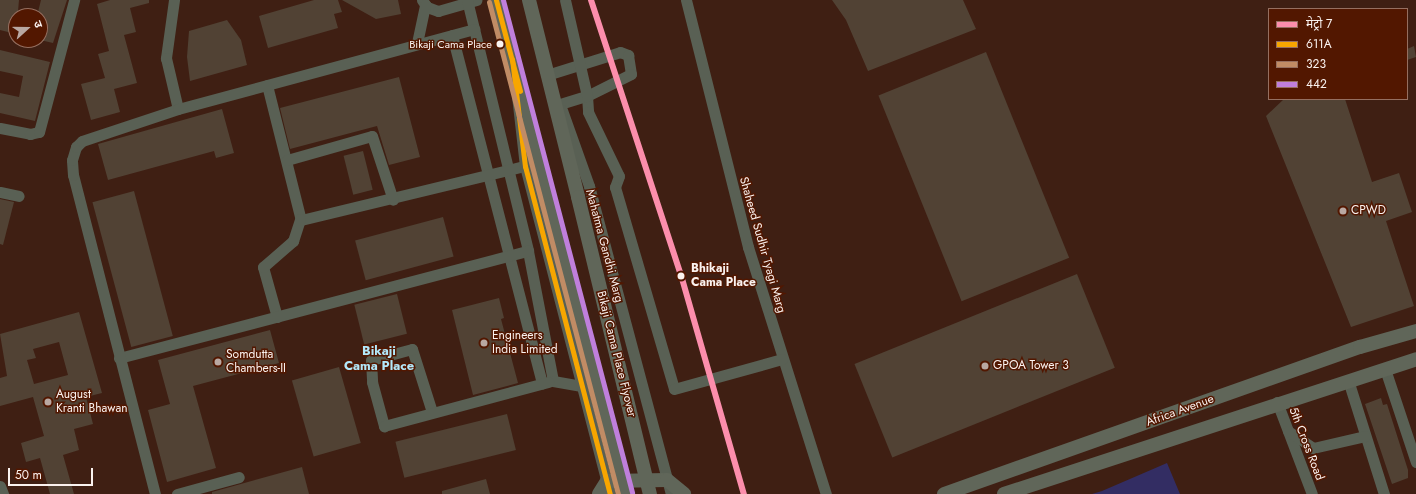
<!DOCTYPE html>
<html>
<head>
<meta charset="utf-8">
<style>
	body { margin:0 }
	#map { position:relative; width:1416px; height:494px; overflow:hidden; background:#3f1f13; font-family:Jost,"Noto Sans Devanagari",sans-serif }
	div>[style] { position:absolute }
	.green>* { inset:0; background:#332d63 }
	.building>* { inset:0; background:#514234; transform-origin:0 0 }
	.minor>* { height:11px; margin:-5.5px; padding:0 5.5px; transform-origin:5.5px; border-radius:5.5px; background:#596054 }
	.major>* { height:14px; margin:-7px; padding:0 7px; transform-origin:7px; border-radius:7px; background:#606659 }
	.major-bridge>* { height:14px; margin:-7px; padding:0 7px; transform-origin:7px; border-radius:7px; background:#606659 }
	.bus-1>* { height:5px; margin:-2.5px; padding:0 2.5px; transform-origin:2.5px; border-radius:2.5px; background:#f7a600 }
	.bus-2>* { height:5px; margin:-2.5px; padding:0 2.5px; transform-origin:2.5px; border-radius:2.5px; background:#c18c65 }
	.bus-3>* { height:5px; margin:-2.5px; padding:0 2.5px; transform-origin:2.5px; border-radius:2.5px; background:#c07fdc }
	.metro-1>* { height:6px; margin:-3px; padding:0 3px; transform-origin:3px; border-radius:3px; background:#fc8eac }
	.dots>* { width:11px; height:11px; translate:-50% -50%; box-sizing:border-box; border:2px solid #521700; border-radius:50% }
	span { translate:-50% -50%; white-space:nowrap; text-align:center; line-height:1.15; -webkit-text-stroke:3px #521700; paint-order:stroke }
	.bus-label { font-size:11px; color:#faf2ef }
	.right { translate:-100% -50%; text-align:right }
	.poi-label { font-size:12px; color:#faf2ef }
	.left { translate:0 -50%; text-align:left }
	.street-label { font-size:12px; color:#faf2ef }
	.stop-label { font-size:12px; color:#faf2ef; font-weight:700 }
	.neighbourhood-label { font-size:13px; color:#b2e8fa; font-weight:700 }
	.legend { position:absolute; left:1268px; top:8px; width:140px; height:92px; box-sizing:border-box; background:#521700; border:1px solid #956f60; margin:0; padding:5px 7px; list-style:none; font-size:12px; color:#faf2ef }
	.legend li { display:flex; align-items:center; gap:8px; height:20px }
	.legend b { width:20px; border:1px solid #956f60 }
	.north { position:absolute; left:8px; top:8px; width:40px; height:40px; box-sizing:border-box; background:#521700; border:1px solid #956f60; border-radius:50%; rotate:69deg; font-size:11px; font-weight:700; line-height:16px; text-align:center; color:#faf2ef }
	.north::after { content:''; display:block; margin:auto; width:14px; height:18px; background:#b9a8a2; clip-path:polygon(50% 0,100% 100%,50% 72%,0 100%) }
	.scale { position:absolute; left:8px; top:468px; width:85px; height:18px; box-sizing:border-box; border:2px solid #faf2ef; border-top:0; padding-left:5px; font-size:12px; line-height:14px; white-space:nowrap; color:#faf2ef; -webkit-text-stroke:3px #521700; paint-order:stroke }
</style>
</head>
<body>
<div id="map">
	<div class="green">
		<i style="clip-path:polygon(1167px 463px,1180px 494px,1092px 494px,1102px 491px)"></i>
	</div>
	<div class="building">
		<i style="clip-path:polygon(0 0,19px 0,16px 34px,0 30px)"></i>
		<i style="clip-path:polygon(41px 0,67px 0,53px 43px,40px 40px,37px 16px)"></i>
		<i style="clip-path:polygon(110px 0,149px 0,149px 3px,130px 8px,136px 32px,124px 35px,137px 83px,114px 89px,120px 112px,91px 120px,81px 84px,105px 78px,98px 54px,109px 51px,97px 4px)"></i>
		<i style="clip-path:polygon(314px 0,338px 0,342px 12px,334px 14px,338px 28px,268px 48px,259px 16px)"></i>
		<i style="clip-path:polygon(342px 0,398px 0,401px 14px,376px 19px)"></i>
		<i style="clip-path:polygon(832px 0,963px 0,976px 29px,868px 71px,846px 20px)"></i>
		<i style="clip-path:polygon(227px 20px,241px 40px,247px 65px,190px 81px,187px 57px,189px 31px)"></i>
		<i style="clip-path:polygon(1414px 46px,1416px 57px,1407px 60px,1407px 49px)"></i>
		<i style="clip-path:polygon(0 50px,50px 62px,35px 121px,0 113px,0 93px,19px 97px,23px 76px,0 71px)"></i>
		<i style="left:986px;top:52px;width:222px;height:116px;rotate:68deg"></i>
		<i style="clip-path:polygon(399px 77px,420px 157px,389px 165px,377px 126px,290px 149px,280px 108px)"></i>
		<i style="clip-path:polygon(1284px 99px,1345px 99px,1372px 182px,1399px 173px,1412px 212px,1386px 221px,1414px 306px,1351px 327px,1266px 116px)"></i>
		<i style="clip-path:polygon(222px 109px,234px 153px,216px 158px,214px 151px,108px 180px,98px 144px)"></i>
		<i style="left:363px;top:151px;width:40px;height:20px;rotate:76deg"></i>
		<i style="left:134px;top:191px;width:150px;height:43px;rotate:75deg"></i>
		<i style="clip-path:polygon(0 199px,14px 202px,3px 245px,0 244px)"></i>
		<i style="left:443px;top:217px;width:41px;height:91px;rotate:75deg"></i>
		<i style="left:1077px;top:274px;width:101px;height:240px;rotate:68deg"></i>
		<i style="left:397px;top:294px;width:41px;height:44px;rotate:76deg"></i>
		<i style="clip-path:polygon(499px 298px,504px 318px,501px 319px,518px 383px,473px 395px,452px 310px)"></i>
		<i style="clip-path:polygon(evenodd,79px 312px,102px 393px,86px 397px,93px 424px,74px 429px,79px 450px,63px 455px,74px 494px,50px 494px,40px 458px,26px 462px,21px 443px,44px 436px,33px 397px,0 406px,0 378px,7px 376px,0 334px,79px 312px,59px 342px,68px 375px,34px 384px,27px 360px,36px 358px,33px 349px,59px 342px)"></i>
		<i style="clip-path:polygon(270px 330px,279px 363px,193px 386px,216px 468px,167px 482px,148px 410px,170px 404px,158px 360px)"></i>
		<i style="left:339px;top:367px;width:79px;height:49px;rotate:74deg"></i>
		<i style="clip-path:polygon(1381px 398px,1383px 405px,1387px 404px,1408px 470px,1408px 478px,1392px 484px,1365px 404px)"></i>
		<i style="left:507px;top:414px;width:37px;height:115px;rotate:76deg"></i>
		<i style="clip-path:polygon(302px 467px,309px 494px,212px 494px,212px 492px)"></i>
		<i style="clip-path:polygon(486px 479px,490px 494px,442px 494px,442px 491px)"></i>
	</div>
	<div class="minor">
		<i style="left:174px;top:0;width:59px;rotate:97.9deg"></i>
		<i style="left:166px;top:58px;width:52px;rotate:76.8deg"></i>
		<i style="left:422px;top:0;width:9px;rotate:54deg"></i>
		<i style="left:427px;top:7px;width:12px;rotate:20deg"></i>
		<i style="left:438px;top:11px;width:40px;rotate:-16deg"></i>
		<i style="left:467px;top:0;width:258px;rotate:76.3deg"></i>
		<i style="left:528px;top:251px;width:132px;rotate:79.1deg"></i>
		<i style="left:553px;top:381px;width:29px;rotate:10deg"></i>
		<i style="left:686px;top:0;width:255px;rotate:75.9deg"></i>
		<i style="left:748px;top:247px;width:259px;rotate:72.5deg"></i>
		<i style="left:452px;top:35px;width:360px;rotate:75.5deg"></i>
		<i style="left:417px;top:43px;width:39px;rotate:-78deg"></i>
		<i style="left:550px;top:74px;width:73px;rotate:-17.4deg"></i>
		<i style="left:620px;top:52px;width:9px;rotate:21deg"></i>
		<i style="left:628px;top:55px;width:19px;rotate:81deg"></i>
		<i style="left:631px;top:74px;width:49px;rotate:153.4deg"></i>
		<i style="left:587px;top:96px;width:16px;rotate:86deg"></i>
		<i style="left:588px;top:112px;width:71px;rotate:64.2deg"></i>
		<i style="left:619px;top:176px;width:12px;rotate:110deg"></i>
		<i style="left:615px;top:187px;width:210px;rotate:73.7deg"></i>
		<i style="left:674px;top:389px;width:112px;rotate:-15.5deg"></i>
		<i style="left:267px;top:85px;width:139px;rotate:75.9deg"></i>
		<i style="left:301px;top:220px;width:230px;rotate:-13.6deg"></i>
		<i style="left:517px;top:96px;width:70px;rotate:83.5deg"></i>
		<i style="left:525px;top:166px;width:339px;rotate:75.5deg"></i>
		<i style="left:560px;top:104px;width:28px;rotate:-17deg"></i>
		<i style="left:587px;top:96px;width:98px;rotate:-102.9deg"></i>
		<i style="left:562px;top:110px;width:81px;rotate:70.4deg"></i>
		<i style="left:589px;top:186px;width:319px;rotate:75.1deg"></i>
		<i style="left:0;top:128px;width:31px;rotate:11deg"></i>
		<i style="left:30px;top:134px;width:9px;rotate:-13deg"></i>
		<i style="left:39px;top:132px;width:137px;rotate:-75.1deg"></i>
		<i style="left:287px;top:160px;width:88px;rotate:-15.8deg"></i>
		<i style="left:372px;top:136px;width:67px;rotate:71.8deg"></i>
		<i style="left:0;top:192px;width:19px;rotate:12deg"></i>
		<i style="left:277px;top:317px;width:52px;rotate:-105.6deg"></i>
		<i style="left:263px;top:267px;width:40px;rotate:-41deg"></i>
		<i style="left:293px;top:241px;width:23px;rotate:-72deg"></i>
		<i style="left:119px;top:358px;width:423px;rotate:-14.7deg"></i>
		<i style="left:1385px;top:369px;width:98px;rotate:71.6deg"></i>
		<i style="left:1348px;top:380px;width:120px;rotate:72.5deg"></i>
		<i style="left:1277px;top:402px;width:98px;rotate:69.2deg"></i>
		<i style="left:432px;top:412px;width:66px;rotate:-107.6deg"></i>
		<i style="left:412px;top:349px;width:42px;rotate:165deg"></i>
		<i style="left:371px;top:360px;width:22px;rotate:87deg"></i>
		<i style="left:372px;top:382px;width:46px;rotate:74.7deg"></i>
		<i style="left:384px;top:426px;width:170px;rotate:-15deg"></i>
		<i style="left:1288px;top:431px;width:30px;rotate:34deg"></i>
		<i style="left:1313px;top:448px;width:53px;rotate:-13deg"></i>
		<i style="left:0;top:486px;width:9px;rotate:69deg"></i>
		<i style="left:155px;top:494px;width:329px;rotate:-104.4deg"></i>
		<i style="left:73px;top:175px;width:15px;rotate:-94deg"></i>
		<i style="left:72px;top:160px;width:14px;rotate:-73deg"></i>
		<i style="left:76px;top:147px;width:8px;rotate:-45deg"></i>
		<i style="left:82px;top:141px;width:101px;rotate:-18.4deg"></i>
		<i style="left:178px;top:109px;width:307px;rotate:-15.1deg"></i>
		<i style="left:177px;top:494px;width:64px;rotate:-15.3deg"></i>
	</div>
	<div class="major">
		<i style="left:496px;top:0;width:212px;rotate:75deg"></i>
		<i style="left:529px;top:0;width:203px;rotate:76deg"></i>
		<i style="left:599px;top:494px;width:15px;rotate:-58deg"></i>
		<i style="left:607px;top:481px;width:60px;rotate:-1deg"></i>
		<i style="left:667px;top:480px;width:22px;rotate:39deg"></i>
		<i style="left:944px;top:494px;width:441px;rotate:-19.5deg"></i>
		<i style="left:1360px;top:347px;width:58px;rotate:-15.9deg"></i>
		<i style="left:1004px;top:494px;width:434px;rotate:-18.1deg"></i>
	</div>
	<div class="major-bridge">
		<i style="left:578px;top:197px;width:306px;rotate:76.4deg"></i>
		<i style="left:551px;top:205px;width:298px;rotate:75.6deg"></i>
	</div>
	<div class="bus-1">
		<i style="left:496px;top:0;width:94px;rotate:75.2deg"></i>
		<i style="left:512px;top:59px;width:108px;rotate:83.1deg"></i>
		<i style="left:525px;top:166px;width:339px;rotate:75.5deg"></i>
	</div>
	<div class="bus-2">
		<i style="left:489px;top:2px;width:509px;rotate:75.31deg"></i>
	</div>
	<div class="bus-3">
		<i style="left:503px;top:0;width:509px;rotate:75.31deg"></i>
	</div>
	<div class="metro-1">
		<i style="left:591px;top:0;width:289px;rotate:71.9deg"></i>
		<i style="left:681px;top:275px;width:228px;rotate:74deg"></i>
	</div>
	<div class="dots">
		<i style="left:500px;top:44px;background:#faf2ef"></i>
		<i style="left:1343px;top:211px;background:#b9a8a2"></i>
		<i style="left:681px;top:276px;background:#faf2ef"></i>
		<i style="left:484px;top:343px;background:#b9a8a2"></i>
		<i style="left:218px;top:362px;background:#b9a8a2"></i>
		<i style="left:985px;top:366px;background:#b9a8a2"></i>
		<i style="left:48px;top:402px;background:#b9a8a2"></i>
	</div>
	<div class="bus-label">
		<span class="right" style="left:492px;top:44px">Bikaji Cama Place</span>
	</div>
	<div class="poi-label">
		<span class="left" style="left:1351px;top:211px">CPWD</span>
		<span class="left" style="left:492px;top:343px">Engineers<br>India Limited</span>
		<span class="left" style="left:226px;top:362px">Somdutta<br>Chambers-II</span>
		<span class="left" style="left:993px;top:366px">GPOA Tower 3</span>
		<span class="left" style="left:56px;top:402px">August<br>Kranti Bhawan</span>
	</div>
	<div class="street-label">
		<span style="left:762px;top:245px;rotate:74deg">Shaheed Sudhir Tyagi Marg</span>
		<span style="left:604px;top:246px;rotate:75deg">Mahatma Gandhi Marg</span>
		<span style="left:616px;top:354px;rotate:76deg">Bikaji Cama Place Flyover</span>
		<span style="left:1180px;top:411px;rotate:-20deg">Africa Avenue</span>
		<span style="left:1306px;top:444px;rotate:69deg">5th Cross Road</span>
	</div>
	<div class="stop-label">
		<span class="left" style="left:691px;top:276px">Bhikaji<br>Cama Place</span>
	</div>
	<div class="neighbourhood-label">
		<span style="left:379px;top:359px">Bikaji<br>Cama Place</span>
	</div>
	<ul class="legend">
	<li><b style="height:5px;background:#fc8eac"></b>मेट्रो 7</li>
	<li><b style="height:5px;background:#f7a600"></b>611A</li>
	<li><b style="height:5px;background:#c18c65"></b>323</li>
	<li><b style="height:5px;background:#c07fdc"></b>442</li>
	</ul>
	<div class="north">उ</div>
	<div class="scale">50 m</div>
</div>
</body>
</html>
